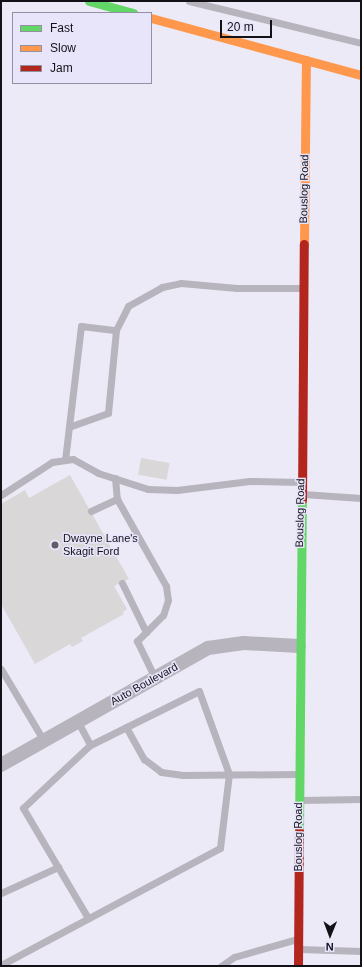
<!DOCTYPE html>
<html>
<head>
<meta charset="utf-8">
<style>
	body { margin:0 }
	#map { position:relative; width:362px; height:967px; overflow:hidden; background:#eceaf6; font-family:Helvetica,sans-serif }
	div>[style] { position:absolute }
	.building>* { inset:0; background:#dad7d9; transform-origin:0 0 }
	.lane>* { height:7px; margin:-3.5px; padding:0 3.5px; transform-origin:3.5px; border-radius:3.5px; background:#b8b4be }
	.street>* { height:14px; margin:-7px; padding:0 7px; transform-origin:7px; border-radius:7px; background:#b8b4be }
	.fast>* { height:9px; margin:-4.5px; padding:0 4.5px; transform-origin:4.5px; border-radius:4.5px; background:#63d668 }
	.slow>* { height:9px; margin:-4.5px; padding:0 4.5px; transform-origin:4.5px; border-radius:4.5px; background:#ff974d }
	.jam>* { height:9px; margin:-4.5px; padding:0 4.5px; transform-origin:4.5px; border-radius:4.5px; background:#b3261e }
	.dots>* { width:11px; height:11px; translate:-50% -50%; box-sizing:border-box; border:2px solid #e8e5fb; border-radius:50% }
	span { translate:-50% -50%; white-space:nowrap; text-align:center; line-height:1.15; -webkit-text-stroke:3px #e8e5fb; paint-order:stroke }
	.street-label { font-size:11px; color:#131219 }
	.poi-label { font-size:11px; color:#131219 }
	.left { translate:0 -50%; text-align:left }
	.frame { position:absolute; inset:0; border:2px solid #131219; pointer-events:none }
	.legend { position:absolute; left:12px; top:12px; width:140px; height:72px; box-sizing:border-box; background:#e8e5fb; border:1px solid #9391a1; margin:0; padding:5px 7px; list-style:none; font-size:12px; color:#131219 }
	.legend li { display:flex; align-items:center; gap:8px; height:20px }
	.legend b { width:20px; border:1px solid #9391a1 }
	.north { position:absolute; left:310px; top:915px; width:40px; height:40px; -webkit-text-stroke:3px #e8e5fb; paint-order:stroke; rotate:181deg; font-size:11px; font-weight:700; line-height:16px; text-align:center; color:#131219 }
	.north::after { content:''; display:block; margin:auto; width:14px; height:18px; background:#131219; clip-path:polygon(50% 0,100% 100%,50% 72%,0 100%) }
	.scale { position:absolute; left:220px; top:20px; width:52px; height:18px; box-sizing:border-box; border:2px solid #131219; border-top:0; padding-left:5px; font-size:12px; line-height:14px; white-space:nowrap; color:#131219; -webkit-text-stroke:3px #e8e5fb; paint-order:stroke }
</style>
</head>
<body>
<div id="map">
	<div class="building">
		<i style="left:141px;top:458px;width:29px;height:17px;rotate:10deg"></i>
		<i style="clip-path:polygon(70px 475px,129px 579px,114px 586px,127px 609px,123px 612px,124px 614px,81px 638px,83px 641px,72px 647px,70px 644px,35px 664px,1px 604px,1px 504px,25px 490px,29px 498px)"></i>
	</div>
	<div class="lane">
		<i style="left:189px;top:1px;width:177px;rotate:13.7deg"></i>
		<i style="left:116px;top:330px;width:27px;rotate:-63deg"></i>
		<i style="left:128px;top:306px;width:39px;rotate:-29deg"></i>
		<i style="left:162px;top:287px;width:19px;rotate:-12deg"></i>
		<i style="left:181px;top:283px;width:56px;rotate:5.1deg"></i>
		<i style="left:237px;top:288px;width:66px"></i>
		<i style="left:65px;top:460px;width:135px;rotate:-83.2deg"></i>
		<i style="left:81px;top:326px;width:35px;rotate:7deg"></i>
		<i style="left:116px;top:330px;width:83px;rotate:95.5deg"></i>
		<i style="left:108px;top:413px;width:41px;rotate:160.3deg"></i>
		<i style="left:115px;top:478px;width:21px;rotate:85deg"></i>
		<i style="left:117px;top:499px;width:100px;rotate:60.6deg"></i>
		<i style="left:166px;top:586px;width:14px;rotate:82deg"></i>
		<i style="left:168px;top:600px;width:16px;rotate:108deg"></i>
		<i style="left:163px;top:615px;width:37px;rotate:135deg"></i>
		<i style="left:137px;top:641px;width:41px;rotate:64.1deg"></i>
		<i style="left:303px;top:494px;width:58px;rotate:3.9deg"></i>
		<i style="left:1px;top:495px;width:61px;rotate:-32.9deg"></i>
		<i style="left:52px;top:462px;width:21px;rotate:-8deg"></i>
		<i style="left:73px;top:459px;width:29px;rotate:29deg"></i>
		<i style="left:98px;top:473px;width:52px;rotate:17.7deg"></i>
		<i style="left:148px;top:489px;width:29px;rotate:2deg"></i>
		<i style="left:177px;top:490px;width:73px;rotate:-7.1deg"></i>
		<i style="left:249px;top:481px;width:52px;rotate:1.1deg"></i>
		<i style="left:91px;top:511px;width:29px;rotate:-25deg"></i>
		<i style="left:122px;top:583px;width:55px;rotate:63.9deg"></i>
		<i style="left:1px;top:669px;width:84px;rotate:59.2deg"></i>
		<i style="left:78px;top:722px;width:26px;rotate:62deg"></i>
		<i style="left:126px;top:727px;width:37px;rotate:61deg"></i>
		<i style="left:144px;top:759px;width:21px;rotate:37deg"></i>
		<i style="left:161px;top:772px;width:22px;rotate:8deg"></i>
		<i style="left:183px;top:775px;width:115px;rotate:-0.5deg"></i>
		<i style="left:301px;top:800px;width:60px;rotate:-1deg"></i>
		<i style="left:1px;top:893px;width:63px;rotate:-24.5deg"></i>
		<i style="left:299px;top:949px;width:62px;rotate:1.8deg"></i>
		<i style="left:1px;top:965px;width:248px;rotate:-28.1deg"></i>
		<i style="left:220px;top:848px;width:75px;rotate:-83.1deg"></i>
		<i style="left:229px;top:774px;width:88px;rotate:-109.9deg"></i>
		<i style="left:199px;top:691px;width:122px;rotate:153.6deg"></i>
		<i style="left:90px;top:745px;width:92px;rotate:136.8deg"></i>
		<i style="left:23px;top:808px;width:128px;rotate:59.4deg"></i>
		<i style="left:221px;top:966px;width:16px;rotate:-35deg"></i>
		<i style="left:234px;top:957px;width:66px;rotate:-15.9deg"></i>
	</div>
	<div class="street">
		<i style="left:1px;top:765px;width:238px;rotate:-29.5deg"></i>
		<i style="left:208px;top:648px;width:36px;rotate:-8deg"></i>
		<i style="left:244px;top:643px;width:55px;rotate:3.1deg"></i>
	</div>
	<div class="fast">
		<i style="left:89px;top:1px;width:46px;rotate:15.3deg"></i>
		<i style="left:299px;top:831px;width:331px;rotate:-89.5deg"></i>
	</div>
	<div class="slow">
		<i style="left:151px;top:18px;width:218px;rotate:15.2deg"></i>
		<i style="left:304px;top:244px;width:184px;rotate:-89.4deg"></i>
	</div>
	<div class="jam">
		<i style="left:302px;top:500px;width:256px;rotate:-89.6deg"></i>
		<i style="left:298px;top:966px;width:135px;rotate:-89.6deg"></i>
	</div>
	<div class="dots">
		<i style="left:55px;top:545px;background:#5f5e66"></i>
	</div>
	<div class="street-label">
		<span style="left:304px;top:189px;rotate:-89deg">Bouslog Road</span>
		<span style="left:300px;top:513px;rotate:-89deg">Bouslog Road</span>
		<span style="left:144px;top:684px;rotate:-29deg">Auto Boulevard</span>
		<span style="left:298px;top:837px;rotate:-90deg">Bouslog Road</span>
	</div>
	<div class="poi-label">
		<span class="left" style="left:63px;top:545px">Dwayne Lane's<br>Skagit Ford</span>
	</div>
	<div class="frame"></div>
	<ul class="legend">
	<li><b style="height:5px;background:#63d668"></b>Fast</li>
	<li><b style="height:5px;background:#ff974d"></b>Slow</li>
	<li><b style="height:5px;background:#b3261e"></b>Jam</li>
	</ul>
	<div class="north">N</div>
	<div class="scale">20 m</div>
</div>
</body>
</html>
